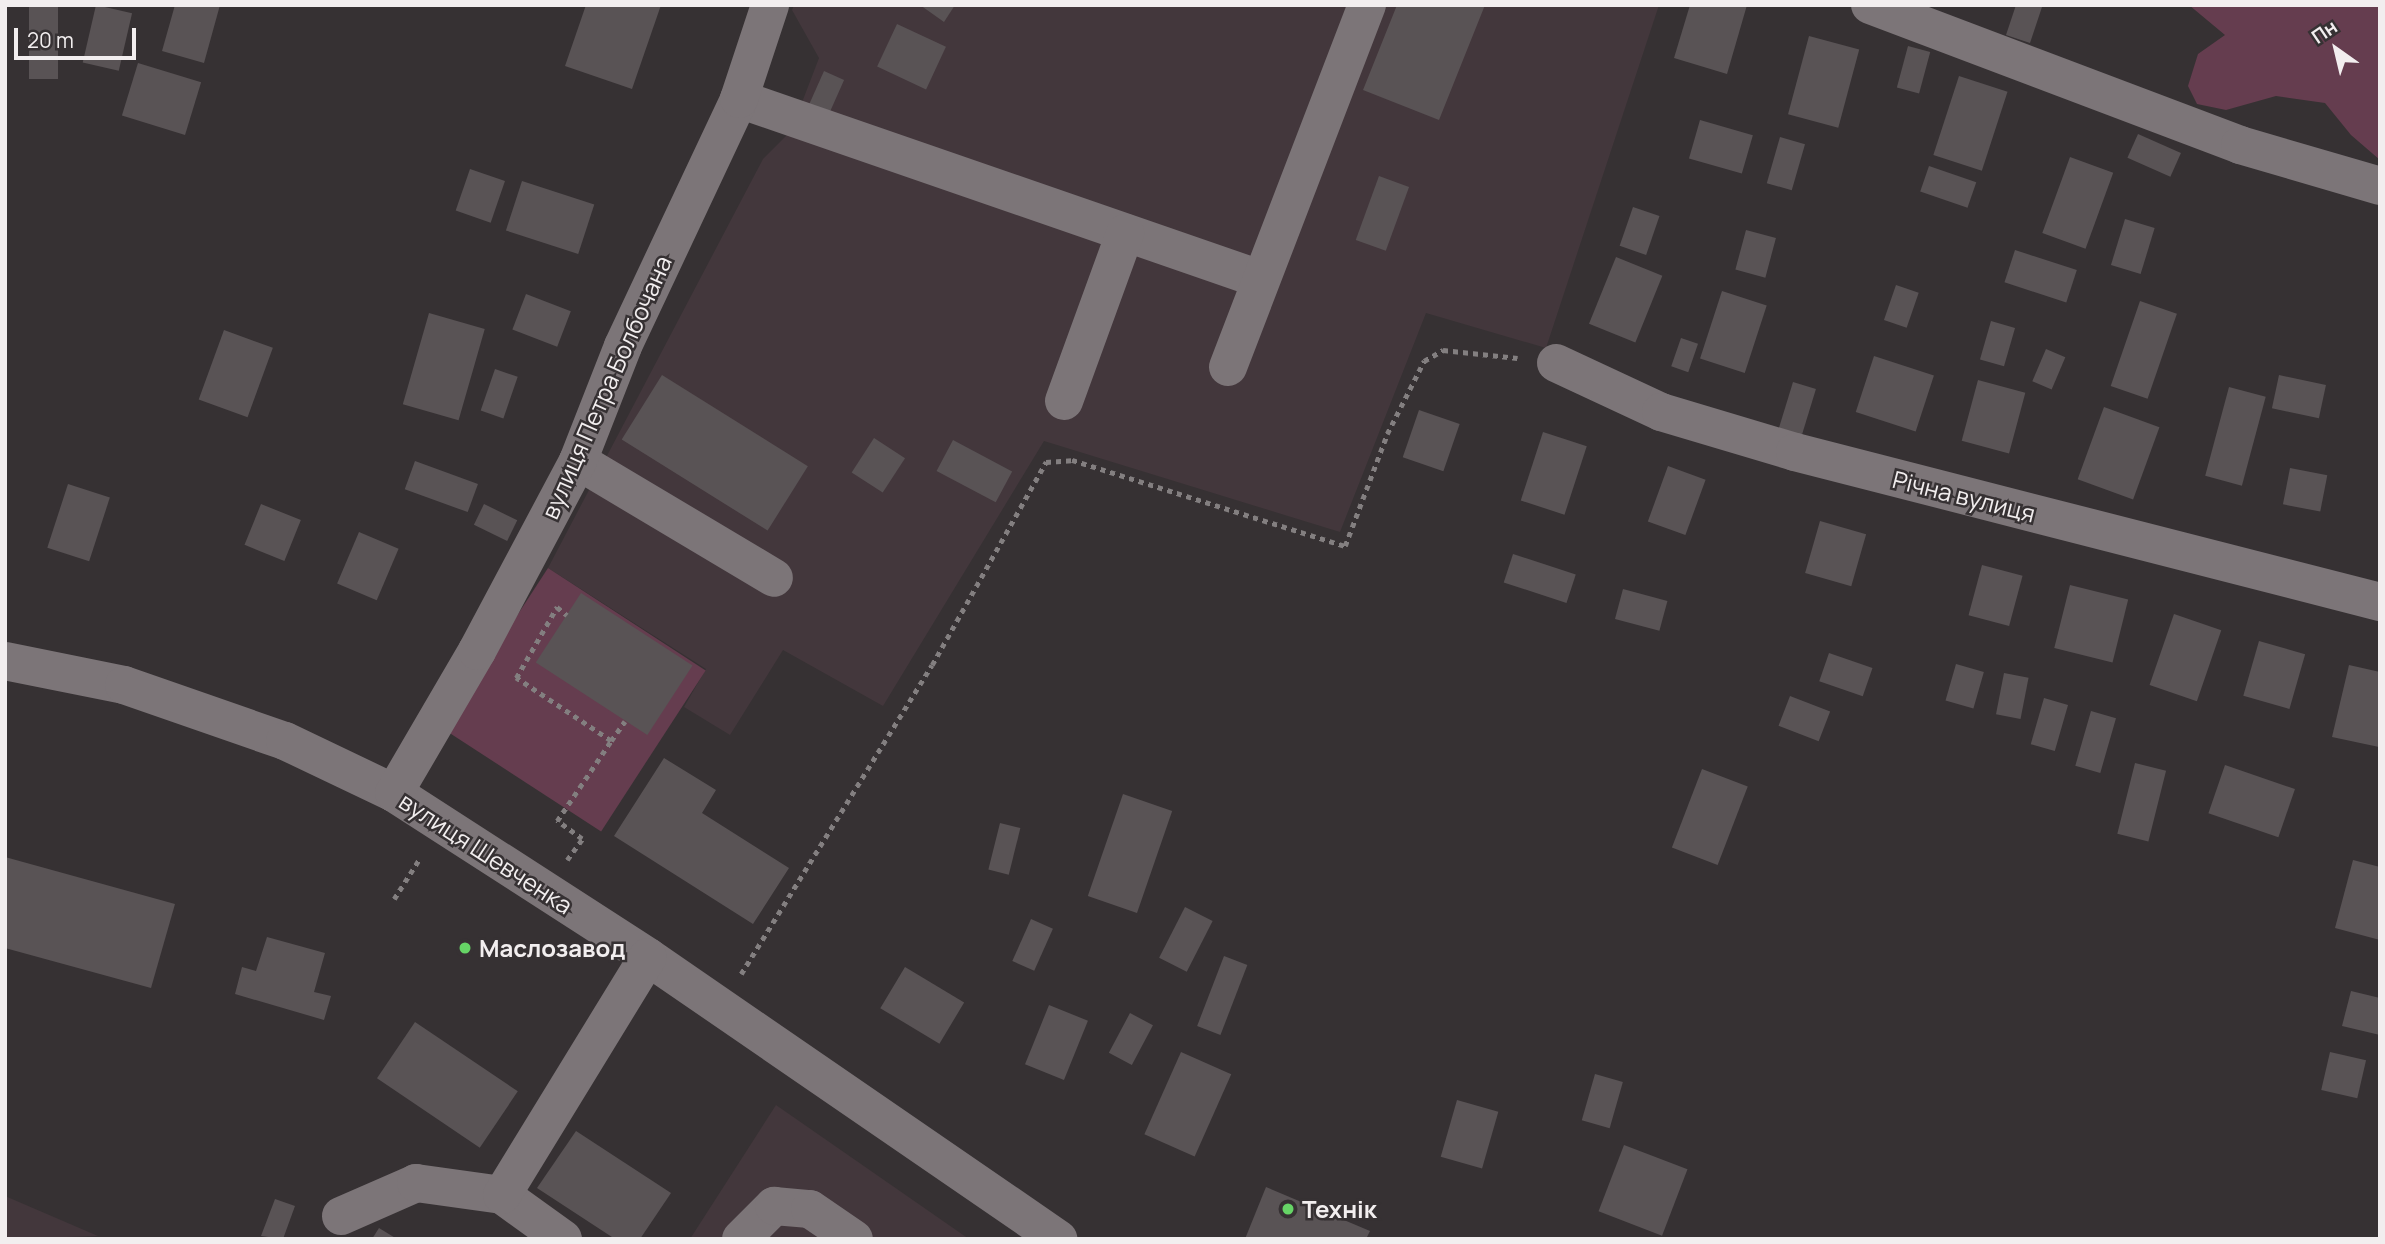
<!DOCTYPE html>
<html>
<head>
<meta charset="utf-8">
<style>
	body { margin:0 }
	#map { position:relative; width:2385px; height:1244px; overflow:hidden; background:#363133; font-family:Manrope,sans-serif }
	div>[style] { position:absolute }
	.built>* { inset:0; background:#43373c }
	.green>* { inset:0; background:#653d4f; transform-origin:0 0 }
	.building>* { inset:0; background:#595355; transform-origin:0 0 }
	.path>* { height:4.5px; margin-top:-2.25px; transform-origin:0; background:repeating-linear-gradient(90deg,#837f80 0 5px,transparent 0 10px) }
	.minor>* { height:38px; margin:-19px; padding:0 19px; transform-origin:19px; border-radius:19px; background:#7c7578 }
	.dots>* { width:19px; height:19px; translate:-50% -50%; box-sizing:border-box; border:4px solid #363133; border-radius:50% }
	span { translate:-50% -50%; white-space:nowrap; text-align:center; line-height:1.15; -webkit-text-stroke:5px #363133; paint-order:stroke }
	.street-label { font-size:24px; color:#f2eeef }
	.poi-label { font-size:24px; color:#f2eeef; font-weight:700 }
	.left { translate:0 -50%; text-align:left }
	.frame { position:absolute; inset:0; border:7px solid #f2eeef; pointer-events:none }
	.north { position:absolute; left:2301px; top:14px; width:70px; height:70px; -webkit-text-stroke:5px #363133; paint-order:stroke; rotate:326deg; font-size:19px; font-weight:700; line-height:28px; text-align:center; color:#f2eeef }
	.north::after { content:''; display:block; margin:auto; width:24px; height:32px; background:#f2eeef; clip-path:polygon(50% 0,100% 100%,50% 72%,0 100%) }
	.scale { position:absolute; left:14px; top:28px; width:122px; height:32px; box-sizing:border-box; border:4px solid #f2eeef; border-top:0; padding-left:9px; font-size:21px; line-height:24px; white-space:nowrap; color:#f2eeef; -webkit-text-stroke:5px #363133; paint-order:stroke }
</style>
</head>
<body>
<div id="map">
	<div class="built">
		<i style="clip-path:polygon(794px 5px,1659px 5px,1546px 348px,1426px 313px,1340px 532px,1044px 441px,883px 706px,783px 650px,730px 735px,684px 707px,706px 669px,548px 568px,763px 159px,791px 131px,819px 58px,792px 10px)"></i>
		<i style="clip-path:polygon(776px 1105px,969px 1239px,690px 1239px)"></i>
		<i style="clip-path:polygon(5px 1196px,98px 1236px,5px 1239px)"></i>
	</div>
	<div class="green">
		<i style="clip-path:polygon(2189px 5px,2380px 5px,2380px 160px,2351px 135px,2325px 103px,2276px 96px,2226px 110px,2197px 104px,2188px 86px,2198px 54px,2225px 35px)"></i>
		<i style="left:548px;top:568px;width:188px;height:192px;rotate:33deg"></i>
	</div>
	<div class="building">
		<i style="left:29px;top:5px;width:29px;height:74px"></i>
		<i style="left:96px;top:5px;width:37px;height:59px;rotate:13deg"></i>
		<i style="clip-path:polygon(175px 5px,220px 5px,204px 63px,162px 51px)"></i>
		<i style="clip-path:polygon(586px 5px,661px 5px,632px 89px,565px 66px)"></i>
		<i style="clip-path:polygon(920px 5px,955px 5px,944px 22px)"></i>
		<i style="clip-path:polygon(1397px 5px,1485px 5px,1439px 120px,1363px 90px)"></i>
		<i style="clip-path:polygon(1690px 5px,1747px 5px,1727px 74px,1674px 58px)"></i>
		<i style="clip-path:polygon(2016px 5px,2042px 7px,2030px 43px,2006px 35px)"></i>
		<i style="left:897px;top:24px;width:54px;height:47px;rotate:25deg"></i>
		<i style="left:1809px;top:36px;width:52px;height:81px;rotate:15deg"></i>
		<i style="left:1908px;top:46px;width:23px;height:43px;rotate:15deg"></i>
		<i style="left:138px;top:63px;width:66px;height:55px;rotate:17deg"></i>
		<i style="left:824px;top:71px;width:22px;height:38px;rotate:24deg"></i>
		<i style="left:1959px;top:76px;width:51px;height:83px;rotate:18deg"></i>
		<i style="left:1700px;top:120px;width:55px;height:40px;rotate:16deg"></i>
		<i style="left:2138px;top:134px;width:47px;height:26px;rotate:24deg"></i>
		<i style="left:1780px;top:137px;width:26px;height:48px;rotate:16deg"></i>
		<i style="left:2070px;top:157px;width:46px;height:81px;rotate:20deg"></i>
		<i style="left:1929px;top:166px;width:50px;height:27px;rotate:19deg"></i>
		<i style="left:470px;top:169px;width:37px;height:44px;rotate:19deg"></i>
		<i style="left:1379px;top:176px;width:32px;height:68px;rotate:20deg"></i>
		<i style="left:522px;top:181px;width:76px;height:52px;rotate:18deg"></i>
		<i style="left:1633px;top:207px;width:28px;height:41px;rotate:19deg"></i>
		<i style="left:2125px;top:219px;width:31px;height:48px;rotate:17deg"></i>
		<i style="left:1746px;top:230px;width:31px;height:41px;rotate:15deg"></i>
		<i style="left:2015px;top:250px;width:65px;height:34px;rotate:18deg"></i>
		<i style="left:1616px;top:257px;width:50px;height:72px;rotate:22deg"></i>
		<i style="left:1896px;top:285px;width:24px;height:37px;rotate:19deg"></i>
		<i style="left:1722px;top:291px;width:47px;height:71px;rotate:18deg"></i>
		<i style="left:526px;top:294px;width:48px;height:38px;rotate:21deg"></i>
		<i style="left:2140px;top:301px;width:39px;height:90px;rotate:19deg"></i>
		<i style="left:429px;top:313px;width:58px;height:95px;rotate:16deg"></i>
		<i style="left:1991px;top:321px;width:25px;height:40px;rotate:16deg"></i>
		<i style="left:224px;top:330px;width:52px;height:74px;rotate:20deg"></i>
		<i style="left:1681px;top:338px;width:18px;height:30px;rotate:19deg"></i>
		<i style="left:2046px;top:349px;width:21px;height:35px;rotate:23deg"></i>
		<i style="left:1874px;top:356px;width:63px;height:59px;rotate:18deg"></i>
		<i style="left:495px;top:369px;width:24px;height:44px;rotate:19deg"></i>
		<i style="left:662px;top:375px;width:172px;height:76px;rotate:32deg"></i>
		<i style="left:2279px;top:375px;width:48px;height:34px;rotate:12deg"></i>
		<i style="left:1978px;top:380px;width:49px;height:63px;rotate:15deg"></i>
		<i style="left:1793px;top:382px;width:24px;height:51px;rotate:17deg"></i>
		<i style="left:2229px;top:387px;width:38px;height:92px;rotate:15deg"></i>
		<i style="left:2104px;top:407px;width:59px;height:77px;rotate:20deg"></i>
		<i style="left:1419px;top:410px;width:43px;height:50px;rotate:19deg"></i>
		<i style="left:1543px;top:432px;width:46px;height:72px;rotate:18deg"></i>
		<i style="left:874px;top:438px;width:37px;height:41px;rotate:33deg"></i>
		<i style="left:953px;top:440px;width:67px;height:35px;rotate:28deg"></i>
		<i style="left:415px;top:461px;width:67px;height:30px;rotate:20deg"></i>
		<i style="left:1668px;top:466px;width:40px;height:59px;rotate:20deg"></i>
		<i style="left:2290px;top:468px;width:38px;height:37px;rotate:11deg"></i>
		<i style="left:68px;top:484px;width:44px;height:67px;rotate:18deg"></i>
		<i style="left:261px;top:504px;width:43px;height:44px;rotate:22deg"></i>
		<i style="left:484px;top:504px;width:37px;height:23px;rotate:26deg"></i>
		<i style="left:1820px;top:521px;width:48px;height:54px;rotate:16deg"></i>
		<i style="left:359px;top:532px;width:43px;height:56px;rotate:23deg"></i>
		<i style="left:1513px;top:554px;width:66px;height:30px;rotate:18deg"></i>
		<i style="left:1982px;top:565px;width:42px;height:52px;rotate:15deg"></i>
		<i style="left:2070px;top:585px;width:60px;height:65px;rotate:14deg"></i>
		<i style="left:1623px;top:589px;width:46px;height:31px;rotate:15deg"></i>
		<i style="left:581px;top:593px;width:133px;height:83px;rotate:33deg"></i>
		<i style="left:2174px;top:614px;width:50px;height:75px;rotate:19deg"></i>
		<i style="left:2259px;top:641px;width:48px;height:57px;rotate:16deg"></i>
		<i style="left:1829px;top:653px;width:46px;height:30px;rotate:19deg"></i>
		<i style="left:1956px;top:664px;width:29px;height:38px;rotate:16deg"></i>
		<i style="clip-path:polygon(2349px 665px,2380px 672px,2379px 747px,2332px 737px)"></i>
		<i style="left:2004px;top:673px;width:25px;height:42px;rotate:11deg"></i>
		<i style="left:1790px;top:696px;width:43px;height:32px;rotate:21deg"></i>
		<i style="left:2044px;top:698px;width:25px;height:48px;rotate:16deg"></i>
		<i style="left:2091px;top:711px;width:26px;height:57px;rotate:16deg"></i>
		<i style="clip-path:polygon(664px 758px,716px 790px,702px 813px,789px 868px,753px 924px,614px 836px)"></i>
		<i style="left:2135px;top:763px;width:32px;height:73px;rotate:14deg"></i>
		<i style="left:2225px;top:765px;width:74px;height:51px;rotate:19deg"></i>
		<i style="left:1702px;top:769px;width:49px;height:84px;rotate:21deg"></i>
		<i style="left:1123px;top:794px;width:52px;height:108px;rotate:19deg"></i>
		<i style="left:1000px;top:823px;width:21px;height:48px;rotate:14deg"></i>
		<i style="clip-path:polygon(5px 857px,175px 904px,151px 988px,5px 948px)"></i>
		<i style="clip-path:polygon(2353px 860px,2380px 867px,2380px 940px,2335px 928px)"></i>
		<i style="left:1185px;top:907px;width:31px;height:57px;rotate:27deg"></i>
		<i style="left:1031px;top:919px;width:24px;height:46px;rotate:24deg"></i>
		<i style="clip-path:polygon(267px 937px,325px 953px,314px 992px,331px 996px,324px 1020px,235px 994px,242px 967px,256px 971px)"></i>
		<i style="left:1224px;top:956px;width:25px;height:75px;rotate:21deg"></i>
		<i style="left:905px;top:967px;width:69px;height:48px;rotate:31deg"></i>
		<i style="clip-path:polygon(2351px 991px,2380px 998px,2380px 1035px,2342px 1026px)"></i>
		<i style="left:1049px;top:1005px;width:42px;height:64px;rotate:22deg"></i>
		<i style="left:1130px;top:1013px;width:26px;height:45px;rotate:28deg"></i>
		<i style="left:415px;top:1022px;width:124px;height:68px;rotate:34deg"></i>
		<i style="left:1181px;top:1052px;width:55px;height:90px;rotate:24deg"></i>
		<i style="left:2330px;top:1052px;width:37px;height:39px;rotate:13deg"></i>
		<i style="left:1595px;top:1074px;width:29px;height:48px;rotate:16deg"></i>
		<i style="left:1457px;top:1100px;width:43px;height:59px;rotate:16deg"></i>
		<i style="clip-path:polygon(576px 1131px,671px 1193px,640px 1239px,615px 1239px,537px 1188px)"></i>
		<i style="left:1624px;top:1145px;width:68px;height:71px;rotate:21deg"></i>
		<i style="clip-path:polygon(1266px 1187px,1370px 1231px,1366px 1239px,1245px 1239px)"></i>
		<i style="clip-path:polygon(275px 1199px,295px 1206px,283px 1239px,261px 1236px)"></i>
		<i style="clip-path:polygon(379px 1228px,397px 1239px,372px 1239px)"></i>
	</div>
	<div class="path">
		<i style="left:611px;top:741px;width:24px;rotate:-55deg"></i>
		<i style="left:567px;top:860px;width:26px;rotate:-54deg"></i>
		<i style="left:582px;top:839px;width:31px;rotate:-144deg"></i>
		<i style="left:557px;top:821px;width:97px;rotate:-56deg"></i>
		<i style="left:611px;top:741px;width:114px;rotate:-146.4deg"></i>
		<i style="left:516px;top:678px;width:82px;rotate:-60deg"></i>
		<i style="left:557px;top:607px;width:13px;rotate:39deg"></i>
		<i style="left:394px;top:899px;width:49px;rotate:-57.6deg"></i>
		<i style="left:741px;top:974px;width:363px;rotate:-58.3deg"></i>
		<i style="left:932px;top:665px;width:233px;rotate:-60.7deg"></i>
		<i style="left:1046px;top:462px;width:26px;rotate:-4deg"></i>
		<i style="left:1072px;top:460px;width:286px;rotate:17.5deg"></i>
		<i style="left:1345px;top:546px;width:120px;rotate:-69.4deg"></i>
		<i style="left:1387px;top:434px;width:82px;rotate:-63.1deg"></i>
		<i style="left:1424px;top:361px;width:22px;rotate:-30deg"></i>
		<i style="left:1443px;top:350px;width:75px;rotate:6.1deg"></i>
	</div>
	<div class="minor">
		<i style="left:1870px;top:5px;width:396px;rotate:20.7deg"></i>
		<i style="left:2240px;top:145px;width:146px;rotate:16.3deg"></i>
		<i style="left:739px;top:99px;width:551px;rotate:19.06deg"></i>
		<i style="left:1556px;top:363px;width:116px;rotate:25deg"></i>
		<i style="left:1661px;top:412px;width:140px;rotate:16.6deg"></i>
		<i style="left:1795px;top:452px;width:604px;rotate:14.38deg"></i>
		<i style="left:1228px;top:367px;width:388px;rotate:-69deg"></i>
		<i style="left:1064px;top:401px;width:179px;rotate:-70deg"></i>
		<i style="left:578px;top:461px;width:228px;rotate:30.8deg"></i>
		<i style="left:5px;top:661px;width:121px;rotate:11.4deg"></i>
		<i style="left:124px;top:685px;width:170px;rotate:19.2deg"></i>
		<i style="left:285px;top:741px;width:121px;rotate:25.5deg"></i>
		<i style="left:394px;top:793px;width:302px;rotate:32.8deg"></i>
		<i style="left:648px;top:957px;width:498px;rotate:34.5deg"></i>
		<i style="left:394px;top:793px;width:164px;rotate:-59.7deg"></i>
		<i style="left:477px;top:651px;width:215px;rotate:-62deg"></i>
		<i style="left:578px;top:461px;width:123px;rotate:-68.6deg"></i>
		<i style="left:623px;top:346px;width:273px;rotate:-64.8deg"></i>
		<i style="left:739px;top:99px;width:99px;rotate:-71.7deg"></i>
		<i style="left:341px;top:1216px;width:82px;rotate:-23.7deg"></i>
		<i style="left:416px;top:1183px;width:87px;rotate:7.9deg"></i>
		<i style="left:563px;top:1239px;width:75px;rotate:-144.2deg"></i>
		<i style="left:502px;top:1195px;width:279px;rotate:-58.5deg"></i>
		<i style="left:741px;top:1239px;width:47px;rotate:-45deg"></i>
		<i style="left:774px;top:1206px;width:36px;rotate:5deg"></i>
		<i style="left:810px;top:1209px;width:53px;rotate:34.3deg"></i>
	</div>
	<div class="dots">
		<i style="left:465px;top:948px;background:#66d466"></i>
		<i style="left:1288px;top:1209px;background:#66d466"></i>
	</div>
	<div class="street-label">
		<span style="left:606px;top:387px;rotate:-66deg">вулиця Петра Болбочана</span>
		<span style="left:1964px;top:496px;rotate:14deg">Річна вулиця</span>
		<span style="left:486px;top:853px;rotate:33deg">вулиця Шевченка</span>
	</div>
	<div class="poi-label">
		<span class="left" style="left:479px;top:948px">Маслозавод</span>
		<span class="left" style="left:1302px;top:1209px">Технік</span>
	</div>
	<div class="frame"></div>
	<div class="north">Пн</div>
	<div class="scale">20 m</div>
</div>
</body>
</html>
